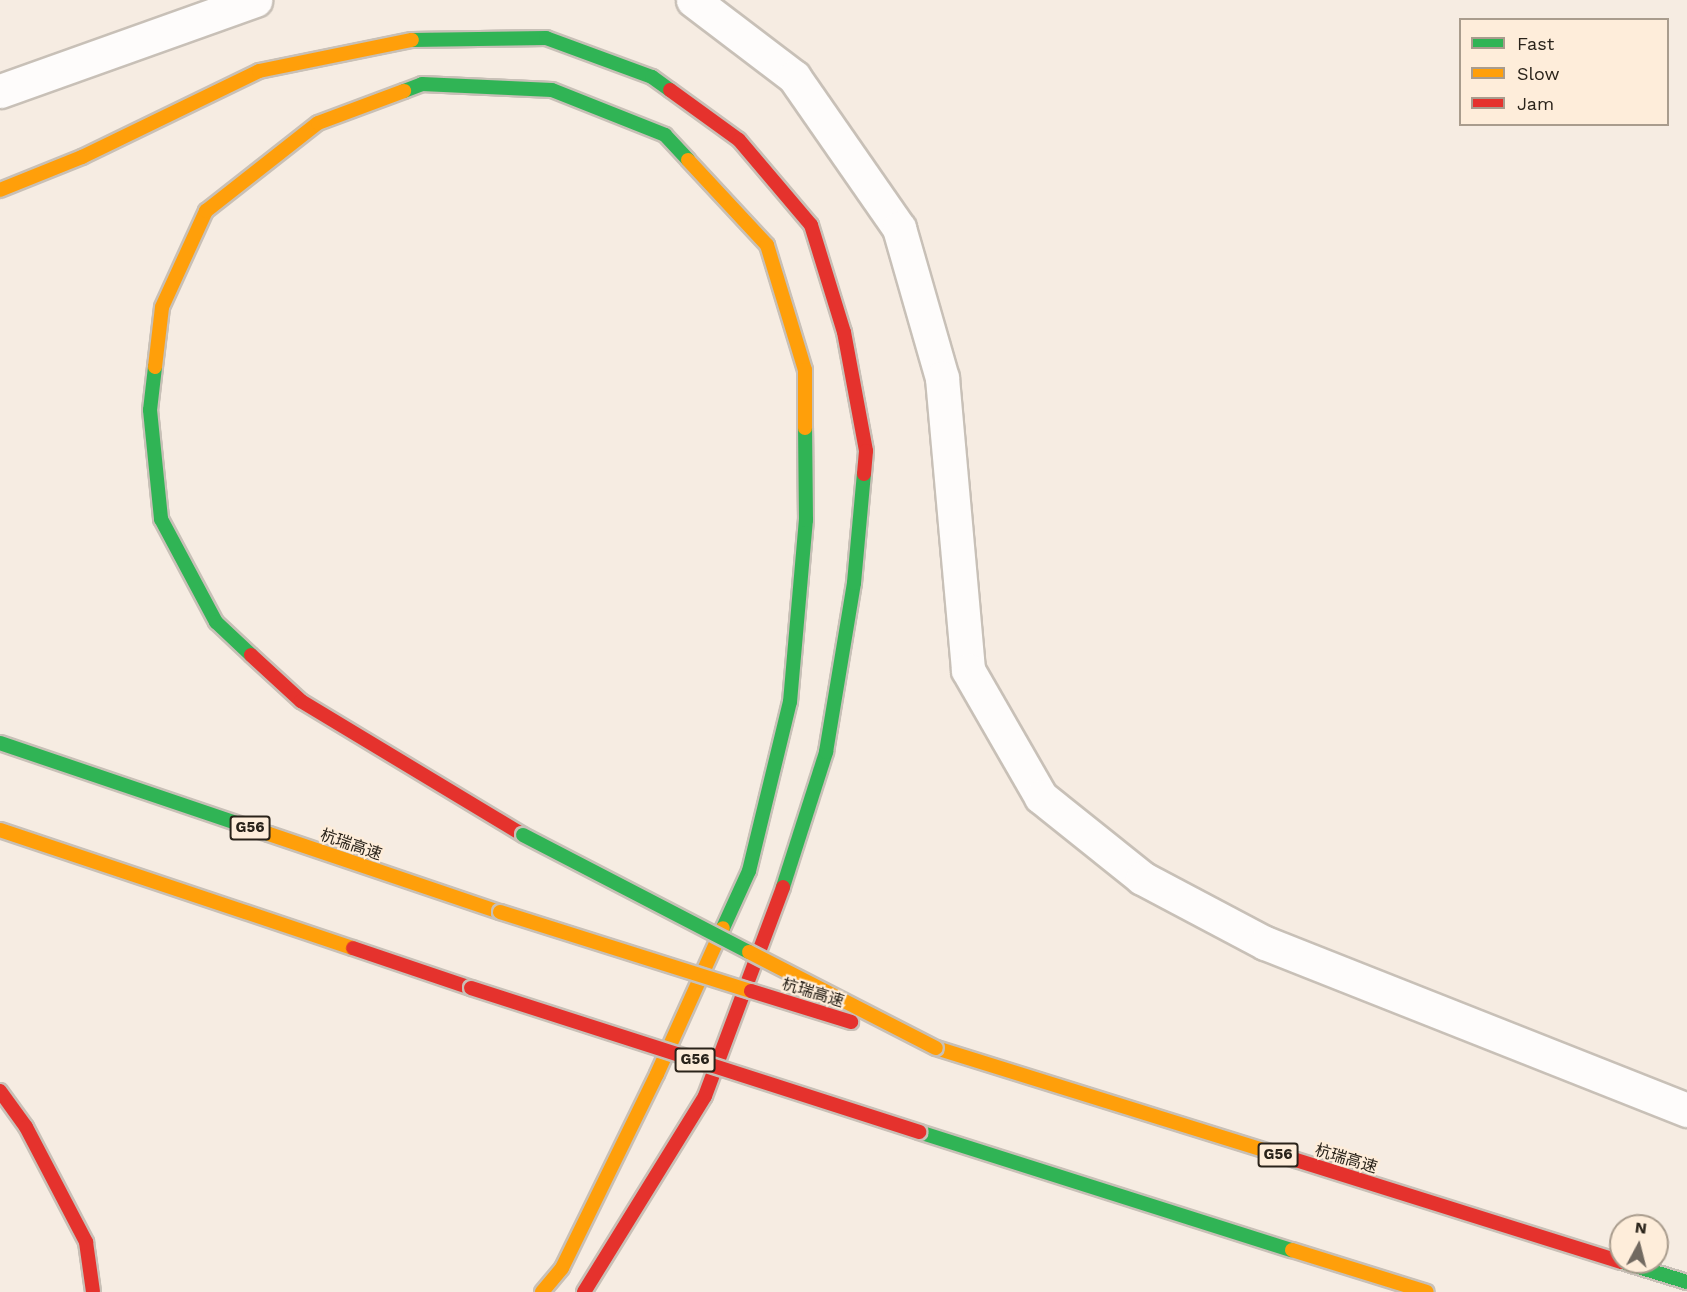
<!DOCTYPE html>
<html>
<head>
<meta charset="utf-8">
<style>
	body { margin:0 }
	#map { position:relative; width:1687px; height:1292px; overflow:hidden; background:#f6ece2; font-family:"Work Sans","Noto Sans SC",sans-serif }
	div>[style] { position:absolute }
	.roads { filter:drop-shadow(2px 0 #c8c0b7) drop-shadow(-2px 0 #c8c0b7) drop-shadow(0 2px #c8c0b7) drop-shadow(0 -2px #c8c0b7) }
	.street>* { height:33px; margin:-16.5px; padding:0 16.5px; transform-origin:16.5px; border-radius:16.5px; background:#fefcfb }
	.fast>* { height:14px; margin:-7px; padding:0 7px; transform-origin:7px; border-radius:7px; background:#30b455 }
	.slow>* { height:14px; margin:-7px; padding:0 7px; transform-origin:7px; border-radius:7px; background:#ff9f0a }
	.jam>* { height:14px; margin:-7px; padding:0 7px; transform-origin:7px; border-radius:7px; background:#e5322d }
	.bridges { filter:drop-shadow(2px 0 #c8c0b7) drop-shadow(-2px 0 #c8c0b7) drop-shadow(0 2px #c8c0b7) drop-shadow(0 -2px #c8c0b7) }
	.fast-bridge>* { height:14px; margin:-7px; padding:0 7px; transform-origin:7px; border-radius:7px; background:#30b455 }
	.slow-bridge>* { height:14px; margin:-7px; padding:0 7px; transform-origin:7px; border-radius:7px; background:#ff9f0a }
	.jam-bridge>* { height:14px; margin:-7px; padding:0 7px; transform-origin:7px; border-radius:7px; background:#e5322d }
	span { translate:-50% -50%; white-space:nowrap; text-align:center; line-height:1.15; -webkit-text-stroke:4.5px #feedda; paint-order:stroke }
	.shield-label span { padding:2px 4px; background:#feedda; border:2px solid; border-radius:4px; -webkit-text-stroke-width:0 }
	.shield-label { font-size:15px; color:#2a231a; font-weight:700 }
	.street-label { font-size:16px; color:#2a231a }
	.legend { position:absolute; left:1459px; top:18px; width:210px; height:108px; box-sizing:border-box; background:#feedda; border:2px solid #a99c8d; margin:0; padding:8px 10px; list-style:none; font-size:18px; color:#2a231a }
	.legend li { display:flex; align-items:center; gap:12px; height:30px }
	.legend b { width:30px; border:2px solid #a99c8d }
	.north { position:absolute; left:1609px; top:1214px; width:60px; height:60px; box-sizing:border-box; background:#feedda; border:2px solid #a99c8d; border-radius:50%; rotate:7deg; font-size:16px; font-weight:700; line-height:24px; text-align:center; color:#2a231a }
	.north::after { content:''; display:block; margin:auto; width:21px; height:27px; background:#716960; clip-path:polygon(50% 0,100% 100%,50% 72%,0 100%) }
</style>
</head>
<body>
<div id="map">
	<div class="roads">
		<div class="street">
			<i style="left:693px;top:0;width:127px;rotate:37.3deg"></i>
			<i style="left:794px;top:77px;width:184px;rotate:55.2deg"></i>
			<i style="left:899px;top:228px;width:156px;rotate:74deg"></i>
			<i style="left:942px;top:378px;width:293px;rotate:84.9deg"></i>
			<i style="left:968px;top:670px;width:146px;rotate:60.1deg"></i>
			<i style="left:1041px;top:797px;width:129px;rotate:38.7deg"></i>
			<i style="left:1142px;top:878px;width:139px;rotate:27.9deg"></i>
			<i style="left:1265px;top:943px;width:454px;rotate:21.6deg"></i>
			<i style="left:0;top:91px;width:271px;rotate:-19.6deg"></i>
		</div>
		<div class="fast">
			<i style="left:412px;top:40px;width:134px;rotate:-0.9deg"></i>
			<i style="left:546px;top:38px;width:113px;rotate:20.2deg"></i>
			<i style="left:652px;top:77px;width:22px;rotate:36deg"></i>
			<i style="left:404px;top:91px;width:19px;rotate:-21deg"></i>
			<i style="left:422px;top:84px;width:130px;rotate:2.6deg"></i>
			<i style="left:552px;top:90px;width:122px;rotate:21.7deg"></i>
			<i style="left:665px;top:135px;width:34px;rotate:47deg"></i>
			<i style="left:155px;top:367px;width:43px;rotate:96.6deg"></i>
			<i style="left:150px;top:410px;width:110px;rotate:84.2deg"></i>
			<i style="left:161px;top:519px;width:117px;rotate:61.9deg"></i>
			<i style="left:216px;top:622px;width:48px;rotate:43.3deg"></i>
			<i style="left:0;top:743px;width:284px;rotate:18.7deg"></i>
			<i style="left:783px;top:887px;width:142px;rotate:-72.3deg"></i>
			<i style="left:826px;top:752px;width:171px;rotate:-80.6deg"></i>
			<i style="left:854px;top:583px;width:109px;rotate:-84.8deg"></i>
			<i style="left:723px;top:928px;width:63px;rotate:-65.5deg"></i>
			<i style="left:749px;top:871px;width:174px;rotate:-76.4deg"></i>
			<i style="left:790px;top:702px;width:183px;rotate:-85deg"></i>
			<i style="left:806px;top:520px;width:92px;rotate:-90.6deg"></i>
			<i style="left:919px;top:1132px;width:391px;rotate:17.6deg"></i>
			<i style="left:1622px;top:1262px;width:68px;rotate:17.1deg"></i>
		</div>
		<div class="slow">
			<i style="left:688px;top:160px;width:116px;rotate:47.1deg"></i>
			<i style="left:767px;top:245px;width:131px;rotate:73.1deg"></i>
			<i style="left:805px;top:370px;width:58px;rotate:90deg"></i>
			<i style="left:0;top:190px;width:88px;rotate:-21.9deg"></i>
			<i style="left:82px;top:157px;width:197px;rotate:-25.9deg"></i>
			<i style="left:259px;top:71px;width:156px;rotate:-11.5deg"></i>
			<i style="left:155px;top:367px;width:60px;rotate:-83.3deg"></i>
			<i style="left:162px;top:307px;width:106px;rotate:-65.4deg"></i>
			<i style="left:206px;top:211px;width:142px;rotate:-38.2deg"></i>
			<i style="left:318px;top:123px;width:92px;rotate:-20.4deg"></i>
			<i style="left:0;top:830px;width:372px;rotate:18.5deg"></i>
			<i style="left:269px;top:834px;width:244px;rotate:18.7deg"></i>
			<i style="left:936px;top:1048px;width:377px;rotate:17.3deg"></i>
			<i style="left:1292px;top:1250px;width:141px;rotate:17.3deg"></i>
			<i style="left:542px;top:1292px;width:31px;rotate:-50deg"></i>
			<i style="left:562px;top:1268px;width:216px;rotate:-63.9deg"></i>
			<i style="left:657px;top:1074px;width:160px;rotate:-65.7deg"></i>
		</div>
		<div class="jam">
			<i style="left:670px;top:90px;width:85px;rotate:35.9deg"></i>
			<i style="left:739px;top:140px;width:111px;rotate:49.7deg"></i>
			<i style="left:811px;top:225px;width:112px;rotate:72.9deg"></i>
			<i style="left:844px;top:332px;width:121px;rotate:79.5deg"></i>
			<i style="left:866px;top:451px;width:23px;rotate:95deg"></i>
			<i style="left:251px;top:655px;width:68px;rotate:42.6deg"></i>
			<i style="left:301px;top:701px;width:259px;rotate:31.1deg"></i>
			<i style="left:353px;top:948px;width:125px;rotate:18.7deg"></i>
			<i style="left:0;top:1091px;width:44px;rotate:54.2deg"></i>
			<i style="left:26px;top:1127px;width:130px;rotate:62.4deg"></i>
			<i style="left:86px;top:1242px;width:50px;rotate:82deg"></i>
			<i style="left:1296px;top:1160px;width:341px;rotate:17.4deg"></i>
			<i style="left:584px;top:1292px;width:230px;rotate:-58.3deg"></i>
			<i style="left:705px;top:1096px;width:223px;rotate:-69.5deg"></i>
		</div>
	</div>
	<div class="bridges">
		<div class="fast-bridge">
			<i style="left:523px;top:835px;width:254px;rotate:27.4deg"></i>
		</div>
		<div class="slow-bridge">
			<i style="left:500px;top:912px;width:263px;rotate:17.5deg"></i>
			<i style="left:749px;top:952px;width:210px;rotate:27.2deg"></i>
		</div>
		<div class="jam-bridge">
			<i style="left:471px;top:988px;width:471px;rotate:17.8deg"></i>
			<i style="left:751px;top:991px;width:105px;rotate:17.2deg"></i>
		</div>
	</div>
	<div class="shield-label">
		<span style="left:250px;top:828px">G56</span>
		<span style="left:695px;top:1060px">G56</span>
		<span style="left:1278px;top:1155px">G56</span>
	</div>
	<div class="street-label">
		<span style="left:351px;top:845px;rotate:19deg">杭瑞高速</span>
		<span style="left:813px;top:993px;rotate:17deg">杭瑞高速</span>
		<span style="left:1346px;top:1159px;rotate:17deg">杭瑞高速</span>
	</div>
	<ul class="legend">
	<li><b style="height:8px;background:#30b455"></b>Fast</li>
	<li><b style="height:8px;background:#ff9f0a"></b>Slow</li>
	<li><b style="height:8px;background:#e5322d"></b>Jam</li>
	</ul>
	<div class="north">N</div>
</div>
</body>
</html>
